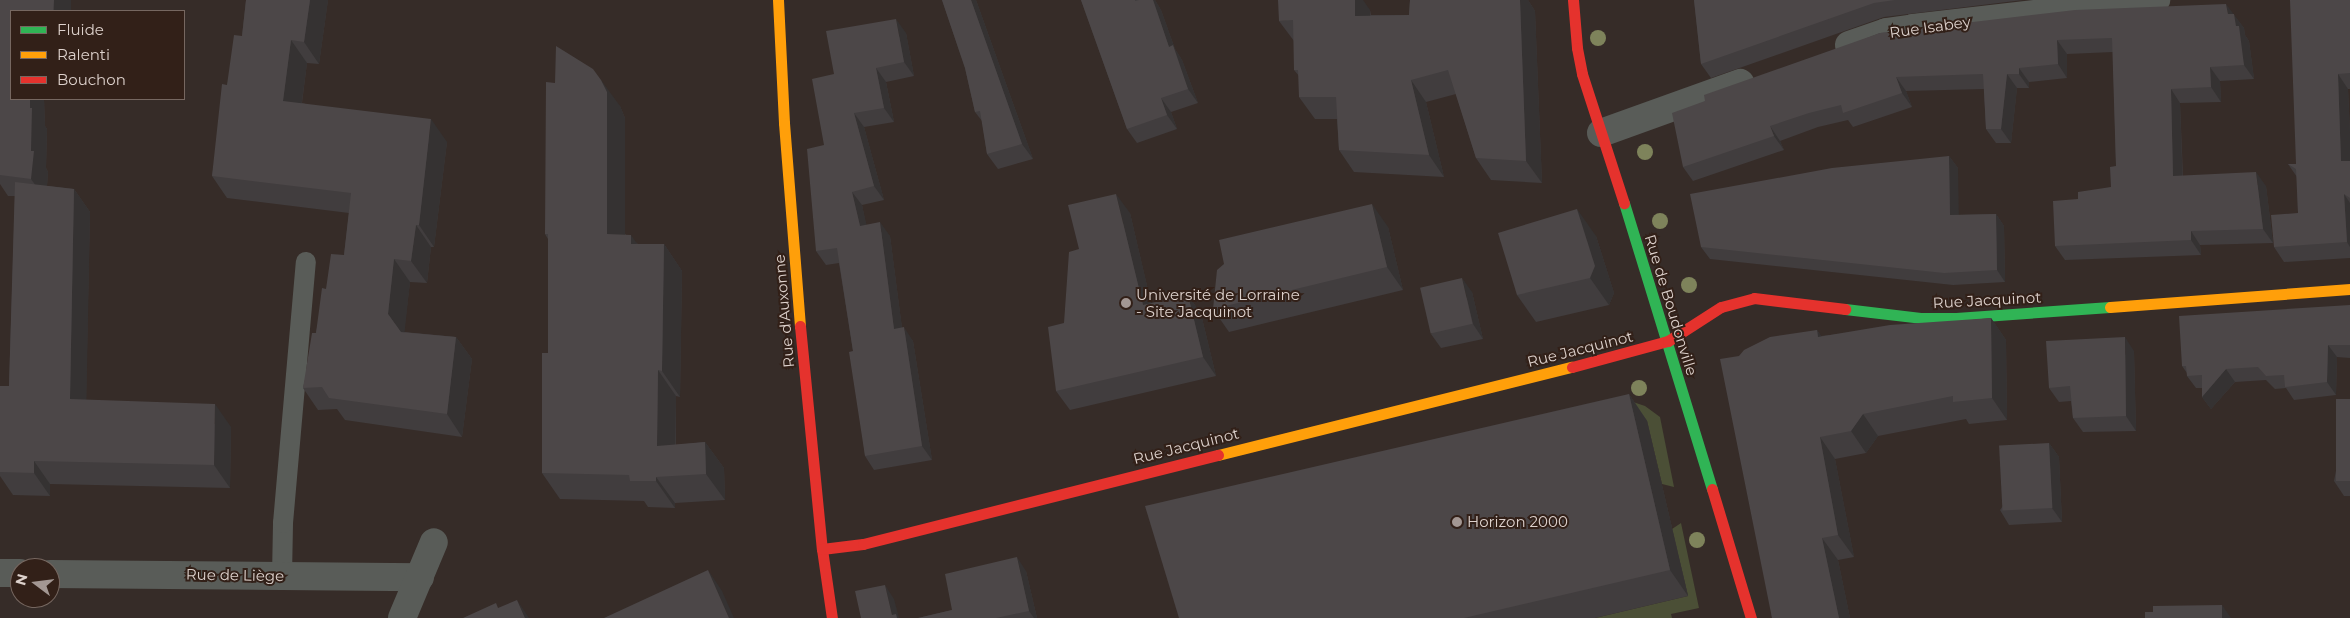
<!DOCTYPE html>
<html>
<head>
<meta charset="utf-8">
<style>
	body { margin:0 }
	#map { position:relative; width:2350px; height:618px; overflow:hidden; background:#362c28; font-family:Montserrat,sans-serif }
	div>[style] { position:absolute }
	.green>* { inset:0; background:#4b4f36 }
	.lane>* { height:20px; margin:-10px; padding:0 10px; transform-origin:10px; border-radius:10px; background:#595c58 }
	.street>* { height:28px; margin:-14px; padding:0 14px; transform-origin:14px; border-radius:14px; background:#595c58 }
	.fast>* { height:11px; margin:-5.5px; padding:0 5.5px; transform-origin:5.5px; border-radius:5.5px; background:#30b455 }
	.slow>* { height:11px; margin:-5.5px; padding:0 5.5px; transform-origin:5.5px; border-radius:5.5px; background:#ff9f0a }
	.jam>* { height:11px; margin:-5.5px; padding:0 5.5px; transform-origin:5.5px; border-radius:5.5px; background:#e5322d }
	.trees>* { width:16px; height:16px; margin:-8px; border-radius:50%; background:#7e835b }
	.wall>* { inset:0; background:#413d3e }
	.shaded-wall>* { inset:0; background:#353232; transform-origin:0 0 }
	.building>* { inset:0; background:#4c4748; transform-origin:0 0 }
	.dots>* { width:14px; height:14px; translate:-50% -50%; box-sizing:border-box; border:2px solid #322018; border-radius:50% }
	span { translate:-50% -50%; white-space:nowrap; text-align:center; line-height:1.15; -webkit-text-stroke:4px #322018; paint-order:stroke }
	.street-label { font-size:15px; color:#ddd1cc }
	.poi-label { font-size:15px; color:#ddd1cc }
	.left { translate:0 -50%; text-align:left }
	.legend { position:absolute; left:10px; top:10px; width:175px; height:90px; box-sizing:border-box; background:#322018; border:1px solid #766760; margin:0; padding:6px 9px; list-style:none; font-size:15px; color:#ddd1cc }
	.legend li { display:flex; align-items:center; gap:10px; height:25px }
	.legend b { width:25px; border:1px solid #766760 }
	.north { position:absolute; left:10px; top:558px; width:50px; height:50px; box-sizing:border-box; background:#322018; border:1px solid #766760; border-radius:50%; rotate:285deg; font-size:14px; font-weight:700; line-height:20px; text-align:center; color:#ddd1cc }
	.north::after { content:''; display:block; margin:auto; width:18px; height:22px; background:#a39793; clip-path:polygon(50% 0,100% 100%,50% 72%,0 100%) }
</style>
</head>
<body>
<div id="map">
	<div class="green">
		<i style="clip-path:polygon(1633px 402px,1645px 406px,1660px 417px,1674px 487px,1662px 484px,1647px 421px)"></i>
		<i style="clip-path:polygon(1681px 523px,1699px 608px,1671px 614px,1672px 618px,1595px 618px,1688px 596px,1672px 529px)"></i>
	</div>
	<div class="lane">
		<i style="left:282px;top:576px;width:53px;rotate:-88.9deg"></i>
		<i style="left:283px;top:523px;width:262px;rotate:-85deg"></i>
	</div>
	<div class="street">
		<i style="left:1849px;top:45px;width:39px;rotate:-19deg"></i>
		<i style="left:1886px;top:32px;width:27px;rotate:-8deg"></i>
		<i style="left:1913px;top:28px;width:245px;rotate:-6.6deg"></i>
		<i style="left:1601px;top:133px;width:148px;rotate:-19.8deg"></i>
		<i style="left:0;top:573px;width:20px"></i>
		<i style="left:50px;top:574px;width:370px;rotate:0.5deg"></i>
		<i style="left:402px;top:618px;width:82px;rotate:-67.2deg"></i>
	</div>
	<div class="fast">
		<i style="left:1624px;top:203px;width:299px;rotate:72.9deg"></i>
		<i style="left:1845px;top:309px;width:78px;rotate:6.7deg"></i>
		<i style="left:1922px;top:318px;width:34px"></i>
		<i style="left:1956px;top:318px;width:154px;rotate:-4.1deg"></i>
	</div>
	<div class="slow">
		<i style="left:778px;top:0;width:123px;rotate:87.2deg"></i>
		<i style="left:784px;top:123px;width:204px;rotate:85.5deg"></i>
		<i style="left:2110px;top:307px;width:241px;rotate:-4.3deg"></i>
		<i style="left:1218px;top:455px;width:365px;rotate:-14deg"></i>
	</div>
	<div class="jam">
		<i style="left:1573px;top:0;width:48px;rotate:85.2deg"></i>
		<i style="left:1577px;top:48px;width:26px;rotate:79deg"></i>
		<i style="left:1582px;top:74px;width:136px;rotate:72deg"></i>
		<i style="left:800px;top:326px;width:224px;rotate:84.4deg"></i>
		<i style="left:822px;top:549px;width:70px;rotate:81.8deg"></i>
		<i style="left:1572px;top:367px;width:99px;rotate:-15.2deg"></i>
		<i style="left:1668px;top:341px;width:63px;rotate:-32.7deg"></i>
		<i style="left:1721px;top:307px;width:34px;rotate:-15deg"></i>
		<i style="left:1754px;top:298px;width:92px;rotate:6.9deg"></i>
		<i style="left:1712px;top:489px;width:135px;rotate:73.2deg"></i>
		<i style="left:822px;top:549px;width:41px;rotate:-7deg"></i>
		<i style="left:863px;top:544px;width:366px;rotate:-14.1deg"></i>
	</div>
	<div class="trees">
		<i style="left:1598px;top:38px"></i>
		<i style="left:1645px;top:152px"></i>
		<i style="left:1660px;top:221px"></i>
		<i style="left:1689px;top:285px"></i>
		<i style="left:1639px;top:388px"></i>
		<i style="left:1697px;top:540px"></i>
	</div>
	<div class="wall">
		<i style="clip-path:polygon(0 0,71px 0,70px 11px,11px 11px,11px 99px,44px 99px,45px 126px,47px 129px,46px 168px,48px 172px,47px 186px,74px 189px,90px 212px,86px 400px,231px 427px,230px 488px,50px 484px,50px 496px,13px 495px,0 476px,0 386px,9px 386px,15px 196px,8px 196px,0 184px)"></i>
		<i style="clip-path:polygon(246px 0,328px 0,319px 64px,307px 63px,302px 103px,447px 142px,434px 247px,431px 247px,427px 283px,410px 282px,404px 332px,456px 337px,472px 359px,462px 437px,345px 420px,337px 409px,318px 410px,303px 388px,326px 289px,344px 255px,349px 213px,227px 198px,212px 176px,227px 85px,242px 36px)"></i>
		<i style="clip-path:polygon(942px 0,976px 0,1033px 159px,998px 169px,987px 154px,982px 121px,975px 112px,965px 68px)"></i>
		<i style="clip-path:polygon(1081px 0,1155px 0,1161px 10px,1175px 49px,1182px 60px,1198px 103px,1171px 112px,1177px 129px,1137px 143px,1127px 129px)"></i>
		<i style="clip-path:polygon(1410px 0,1528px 0,1535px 11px,1542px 183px,1491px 180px,1476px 158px,1456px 94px,1426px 102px,1444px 177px,1354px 172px,1339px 150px,1337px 119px,1315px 119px,1299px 97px,1299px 76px,1294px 70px,1294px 41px,1279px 21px,1370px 10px,1371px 15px,1409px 15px)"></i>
		<i style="clip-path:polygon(1694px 0,2023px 0,1884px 17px,1711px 78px,1701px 64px)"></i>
		<i style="clip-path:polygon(2350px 0,2350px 89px,2348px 89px,2350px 133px,2350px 258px,2284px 262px,2274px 247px,2298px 213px,2297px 177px,2288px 164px,2296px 164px)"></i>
		<i style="clip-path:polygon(2233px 14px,2244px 28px,2245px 35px,2249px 41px,2254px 79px,2220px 81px,2221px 102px,2180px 103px,2183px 176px,2266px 186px,2273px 243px,2200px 245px,2201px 255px,2065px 260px,2055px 246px,2078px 199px,2111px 187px,2116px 166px,2113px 52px,2067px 54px,2067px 78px,2029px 82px,2029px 88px,2017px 88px,2011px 143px,1996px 143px,1986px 129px,1984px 89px,1906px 91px,1912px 107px,1853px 127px,1848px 120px,1818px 127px,1780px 141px,1784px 150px,1693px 181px,1683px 167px,1705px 101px,1880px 33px)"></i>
		<i style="clip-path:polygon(906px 33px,914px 76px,886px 82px,894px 122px,864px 127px,884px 200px,862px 205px,866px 225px,890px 236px,902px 328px,913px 341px,932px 460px,874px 470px,865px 456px,853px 351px,839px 263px,826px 265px,816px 251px,824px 145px,834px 74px)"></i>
		<i style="clip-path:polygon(555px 83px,620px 106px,625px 118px,625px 234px,638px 244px,664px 244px,682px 271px,680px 397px,676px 396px,676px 445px,705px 442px,724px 468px,725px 500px,675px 503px,675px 508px,648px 507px,644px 501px,560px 499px,542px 473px,548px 353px,548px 239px,545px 234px)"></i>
		<i style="clip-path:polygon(1949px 156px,1958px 168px,1958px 215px,1996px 214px,2004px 226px,2005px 282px,1953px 285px,1710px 259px,1701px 247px)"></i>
		<i style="clip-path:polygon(1130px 213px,1151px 303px,1188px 295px,1201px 314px,1216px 376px,1070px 410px,1056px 391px,1064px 323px)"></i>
		<i style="clip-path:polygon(1388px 227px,1403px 290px,1229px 332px,1213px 309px)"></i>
		<i style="clip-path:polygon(1596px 236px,1614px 293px,1609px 305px,1536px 322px,1517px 295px)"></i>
		<i style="clip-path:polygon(1472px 292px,1483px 339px,1441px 348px,1431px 334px)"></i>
		<i style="clip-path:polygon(2350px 305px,2350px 358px,2337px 357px,2336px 395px,2294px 400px,2286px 388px,2275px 389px,2266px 380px,2235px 382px,2211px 409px,2202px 397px,2202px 388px,2196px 388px,2187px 376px,2187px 373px,2182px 366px)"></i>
		<i style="clip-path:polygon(1991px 318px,2006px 340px,2007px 420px,1969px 424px,1966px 419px,1878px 436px,1866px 453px,1835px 459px,1854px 557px,1838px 560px,1850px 618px,1772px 618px,1739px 356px,1817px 330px,1821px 336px)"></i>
		<i style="clip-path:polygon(2134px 351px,2136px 431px,2083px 432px,2073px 418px,2071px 401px,2059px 402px,2049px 388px)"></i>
		<i style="clip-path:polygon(1629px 394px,1647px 421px,1688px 596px,1595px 618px,1179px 618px)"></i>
		<i style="clip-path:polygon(2350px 399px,2350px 496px,2344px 496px,2334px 481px)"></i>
		<i style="clip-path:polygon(2049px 443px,2059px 457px,2062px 522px,2009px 525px,2000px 510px)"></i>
		<i style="clip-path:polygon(1026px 571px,1037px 618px,918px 618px,952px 610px)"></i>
	</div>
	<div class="shaded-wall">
		<i style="left:54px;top:0;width:17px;height:11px"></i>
		<i style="clip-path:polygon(310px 0,328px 0,319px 64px,304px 42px)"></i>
		<i style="clip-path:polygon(971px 0,976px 0,1033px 159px,1022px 144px)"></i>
		<i style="clip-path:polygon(1153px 0,1155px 0,1161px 10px,1175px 49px,1182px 60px,1198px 103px,1188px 89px,1169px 47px)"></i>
		<i style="clip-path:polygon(1355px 0,1363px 0,1370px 10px,1371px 38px,1355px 16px)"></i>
		<i style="clip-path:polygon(1520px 0,1528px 0,1535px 11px,1542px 183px,1526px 161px)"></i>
		<i style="clip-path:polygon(2226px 4px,2244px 28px,2245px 35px,2249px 41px,2254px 79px,2244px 65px,2228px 14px)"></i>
		<i style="clip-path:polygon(896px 19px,906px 33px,914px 76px,904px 62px)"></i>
		<i style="clip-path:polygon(291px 40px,307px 63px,299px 123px,283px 101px)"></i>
		<i style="clip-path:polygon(2057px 40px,2067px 54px,2067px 78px,2058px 64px)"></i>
		<i style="clip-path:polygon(2210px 67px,2220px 81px,2221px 102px,2211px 87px)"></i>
		<i style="clip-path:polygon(876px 68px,886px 82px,894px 122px,884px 108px)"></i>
		<i style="clip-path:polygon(2019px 68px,2029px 82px,2029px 88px,2019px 74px)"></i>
		<i style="clip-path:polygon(2007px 74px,2017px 88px,2011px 143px,2001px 129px)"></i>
		<i style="clip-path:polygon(2338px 74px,2348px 89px,2350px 133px,2350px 175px,2341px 161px)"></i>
		<i style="clip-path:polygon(1896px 77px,1906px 91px,1912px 107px,1902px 93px)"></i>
		<i style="clip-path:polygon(601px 80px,620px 106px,625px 118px,625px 260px,607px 234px)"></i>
		<i style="clip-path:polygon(1411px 80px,1426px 102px,1444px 177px,1429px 155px)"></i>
		<i style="clip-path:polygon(2171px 89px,2180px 103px,2183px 190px,2173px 176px)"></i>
		<i style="clip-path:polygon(1161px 98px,1171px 112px,1177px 129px,1167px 115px)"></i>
		<i style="clip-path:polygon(30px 99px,44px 99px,45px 126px,47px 129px,46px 168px,48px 172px,46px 200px,31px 179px)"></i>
		<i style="clip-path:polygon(854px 113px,864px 127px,884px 200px,874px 186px)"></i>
		<i style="clip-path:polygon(431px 119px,447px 142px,434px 247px,419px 225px)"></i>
		<i style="clip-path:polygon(1770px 126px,1780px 141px,1784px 150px,1774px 136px)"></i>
		<i style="clip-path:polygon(1949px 156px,1958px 168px,1959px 227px,1950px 215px)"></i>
		<i style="clip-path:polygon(2256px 172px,2266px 186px,2273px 243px,2263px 229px)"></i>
		<i style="clip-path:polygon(74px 189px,90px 212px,86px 422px,70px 399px)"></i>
		<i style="clip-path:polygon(852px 192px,862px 205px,870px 240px,860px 226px)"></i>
		<i style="clip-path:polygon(1116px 194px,1130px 213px,1156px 324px,1143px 305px)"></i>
		<i style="clip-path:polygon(2344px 194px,2350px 203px,2350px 247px,2347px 242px)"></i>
		<i style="clip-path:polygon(1372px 204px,1388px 227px,1403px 290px,1387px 267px)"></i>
		<i style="clip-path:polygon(1577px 209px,1596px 236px,1614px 293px,1609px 305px,1590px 278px)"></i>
		<i style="clip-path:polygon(1996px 214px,2004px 226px,2005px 282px,1997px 270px)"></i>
		<i style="clip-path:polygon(880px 222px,890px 236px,904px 343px,894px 329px)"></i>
		<i style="clip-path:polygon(416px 225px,431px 247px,427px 283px,411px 261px)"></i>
		<i style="clip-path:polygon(2191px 231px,2200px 245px,2201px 255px,2191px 240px)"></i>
		<i style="clip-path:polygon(631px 235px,649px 261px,631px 244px)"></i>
		<i style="clip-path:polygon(664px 244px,682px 271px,680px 397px,662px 371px)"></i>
		<i style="clip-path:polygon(394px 259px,410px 282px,404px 337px,388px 314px)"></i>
		<i style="clip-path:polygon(1462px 278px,1472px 292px,1483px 339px,1473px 324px)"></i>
		<i style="clip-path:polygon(1188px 295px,1201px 314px,1216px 376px,1203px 357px)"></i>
		<i style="clip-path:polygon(1991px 318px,2006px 340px,2007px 420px,1992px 398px)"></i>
		<i style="clip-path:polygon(904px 327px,913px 341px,932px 460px,922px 446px)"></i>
		<i style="clip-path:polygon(1817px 330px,1832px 352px,1818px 337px)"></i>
		<i style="clip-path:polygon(456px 337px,472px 359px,462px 437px,447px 414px)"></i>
		<i style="clip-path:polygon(2125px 337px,2134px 351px,2136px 431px,2126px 416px)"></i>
		<i style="clip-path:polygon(2328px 345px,2337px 357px,2336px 395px,2327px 382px)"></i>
		<i style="clip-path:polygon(2226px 369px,2235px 382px,2211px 409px,2202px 397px)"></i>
		<i style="clip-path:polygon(658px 370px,676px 396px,675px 473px,657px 446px)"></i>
		<i style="clip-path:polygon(1629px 394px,1647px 421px,1688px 596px,1670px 570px)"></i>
		<i style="clip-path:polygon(215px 404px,231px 427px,230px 488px,214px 465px)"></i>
		<i style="clip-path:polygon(1863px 414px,1878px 436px,1866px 453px,1851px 431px)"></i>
		<i style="clip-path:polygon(1820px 437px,1835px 459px,1854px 557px,1838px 535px)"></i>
		<i style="clip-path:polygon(705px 442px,724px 468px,725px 500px,706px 474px)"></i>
		<i style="clip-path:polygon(2049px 443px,2059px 457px,2062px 522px,2052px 508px)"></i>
		<i style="clip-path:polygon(34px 461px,50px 484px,50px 496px,34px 473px)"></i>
		<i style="clip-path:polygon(656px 477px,675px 503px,675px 508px,656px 481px)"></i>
		<i style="clip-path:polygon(1822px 538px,1838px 560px,1850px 618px,1839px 618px)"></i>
		<i style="clip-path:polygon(1017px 557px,1026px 571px,1037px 618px,1034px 618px,1029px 611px)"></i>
		<i style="clip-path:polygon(708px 570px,722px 591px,734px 618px,729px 618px)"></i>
		<i style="clip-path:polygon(885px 585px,894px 599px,899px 618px,893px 618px,892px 615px)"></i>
		<i style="clip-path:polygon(517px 600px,529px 618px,525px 618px)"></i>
		<i style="clip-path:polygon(2222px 605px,2231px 618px,2222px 618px)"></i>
	</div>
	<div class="building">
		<i style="clip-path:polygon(0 0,54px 0,53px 11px,11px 11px,11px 99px,30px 99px,30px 108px,32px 108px,31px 151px,34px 151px,31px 179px,0 175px)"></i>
		<i style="clip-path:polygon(246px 0,310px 0,304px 42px,291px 40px,283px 101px,431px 119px,419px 225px,416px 225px,411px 261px,394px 259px,388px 314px,401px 332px,456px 337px,447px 414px,329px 398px,322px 387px,303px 388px,312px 333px,316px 333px,322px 288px,326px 289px,331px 254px,344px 255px,351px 193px,212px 176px,222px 84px,227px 85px,234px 35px,242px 36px)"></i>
		<i style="clip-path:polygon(942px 0,971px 0,1022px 144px,987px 154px,980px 111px,975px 112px,965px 68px)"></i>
		<i style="clip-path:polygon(1081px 0,1135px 0,1135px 1px,1139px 0,1153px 0,1169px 47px,1173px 45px,1188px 89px,1161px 98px,1167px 115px,1127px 129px)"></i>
		<i style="clip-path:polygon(1278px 0,1355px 0,1355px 16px,1409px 15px,1410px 0,1520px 0,1526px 161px,1476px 158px,1448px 70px,1411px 80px,1429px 155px,1339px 150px,1336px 97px,1299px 97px,1298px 70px,1294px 70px,1293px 20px,1279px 21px)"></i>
		<i style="clip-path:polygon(1694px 0,1895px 0,1874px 3px,1701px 64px)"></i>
		<i style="clip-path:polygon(2290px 0,2350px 0,2350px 73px,2338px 74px,2341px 161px,2350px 161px,2350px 198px,2344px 194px,2347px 242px,2274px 247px,2271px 215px,2298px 213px,2296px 169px,2288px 164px,2296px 164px)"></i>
		<i style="clip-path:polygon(2226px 4px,2228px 14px,2234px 14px,2236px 26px,2239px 26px,2244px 65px,2210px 67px,2211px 87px,2171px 89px,2173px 176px,2256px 172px,2263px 229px,2191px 231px,2191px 240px,2055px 246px,2053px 201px,2078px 199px,2078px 192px,2111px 187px,2110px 167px,2116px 166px,2112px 38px,2057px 40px,2058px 64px,2019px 68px,2019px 74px,2007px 74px,2001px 129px,1986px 129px,1983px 74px,1896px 77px,1902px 93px,1843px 113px,1841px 105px,1809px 113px,1770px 126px,1774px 136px,1683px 167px,1672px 113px,1705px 101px,1704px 95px,1880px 33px,2075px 10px)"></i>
		<i style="clip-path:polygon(896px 19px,904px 62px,876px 68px,884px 108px,854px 113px,874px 186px,852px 192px,860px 226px,880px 222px,894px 329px,904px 327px,922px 446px,865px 456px,849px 352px,853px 351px,837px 248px,816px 251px,807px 149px,824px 145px,812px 79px,834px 74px,826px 31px)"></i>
		<i style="clip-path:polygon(556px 46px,593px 69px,601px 80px,607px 92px,607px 234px,631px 235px,631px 244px,664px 244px,662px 371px,658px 370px,657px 446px,705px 442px,706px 474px,656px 477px,656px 481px,630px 481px,629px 475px,542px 473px,542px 353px,548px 353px,548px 234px,545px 234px,546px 82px,555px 83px)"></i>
		<i style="clip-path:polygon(1949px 156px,1950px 215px,1996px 214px,1997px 270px,1944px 273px,1701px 247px,1690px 194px,1832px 168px)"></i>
		<i style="clip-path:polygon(15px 182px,74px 189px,70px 399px,215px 404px,214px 465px,34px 461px,34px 473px,0 472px,0 386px,9px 386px)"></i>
		<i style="clip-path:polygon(1116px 194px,1143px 305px,1188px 295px,1203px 357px,1056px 391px,1048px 327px,1064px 323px,1069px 252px,1079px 249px,1068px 205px)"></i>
		<i style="clip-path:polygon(1372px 204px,1387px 267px,1213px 309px,1217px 270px,1224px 264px,1219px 240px)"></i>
		<i style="clip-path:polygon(1577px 209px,1595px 266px,1590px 278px,1517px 295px,1498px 233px)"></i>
		<i style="left:1462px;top:278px;width:47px;height:43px;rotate:77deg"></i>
		<i style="clip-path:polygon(2350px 305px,2350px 345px,2328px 345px,2327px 382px,2285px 387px,2284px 375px,2266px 376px,2258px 367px,2226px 369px,2202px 397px,2202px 375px,2187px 376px,2186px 366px,2182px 366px,2179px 316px)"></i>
		<i style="clip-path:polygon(1991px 318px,1992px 398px,1953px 402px,1953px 396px,1863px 414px,1851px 431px,1820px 437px,1838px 535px,1822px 538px,1839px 618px,1772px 618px,1720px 359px,1739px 356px,1744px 350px,1770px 337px,1817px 330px,1818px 337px,1890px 325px)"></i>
		<i style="clip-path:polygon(2125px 337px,2126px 416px,2073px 418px,2070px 386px,2049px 388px,2046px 341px)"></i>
		<i style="clip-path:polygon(1629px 394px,1670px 570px,1464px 618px,1179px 618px,1145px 506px)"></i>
		<i style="left:2336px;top:399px;width:14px;height:82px"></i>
		<i style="left:2049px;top:443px;width:65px;height:50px;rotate:87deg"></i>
		<i style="clip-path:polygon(1017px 557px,1029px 611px,996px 618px,918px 618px,952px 610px,945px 574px)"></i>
		<i style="clip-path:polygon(708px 570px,729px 618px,604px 618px)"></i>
		<i style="clip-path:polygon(885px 585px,892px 615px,896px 614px,897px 618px,861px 618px,855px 591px)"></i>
		<i style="clip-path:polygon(517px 600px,525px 618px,463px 618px,496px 603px,498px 608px)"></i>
		<i style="clip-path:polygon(2222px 605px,2222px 618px,2145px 618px,2145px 612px,2153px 612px,2153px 606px)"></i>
	</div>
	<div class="dots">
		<i style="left:1126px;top:303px;background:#a39793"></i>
		<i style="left:1457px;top:522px;background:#a39793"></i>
	</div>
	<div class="street-label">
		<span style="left:1930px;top:27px;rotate:-8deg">Rue Isabey</span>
		<span style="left:1987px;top:300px;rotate:-3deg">Rue Jacquinot</span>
		<span style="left:1671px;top:305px;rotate:73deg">Rue de Boudonville</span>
		<span style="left:784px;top:311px;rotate:-95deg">Rue d'Auxonne</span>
		<span style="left:1580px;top:349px;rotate:-14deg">Rue Jacquinot</span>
		<span style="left:1186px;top:446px;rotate:-14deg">Rue Jacquinot</span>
		<span style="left:235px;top:575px;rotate:1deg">Rue de Liège</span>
	</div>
	<div class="poi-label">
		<span class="left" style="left:1136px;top:303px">Université de Lorraine<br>- Site Jacquinot</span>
		<span class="left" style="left:1467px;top:522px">Horizon 2000</span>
	</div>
	<ul class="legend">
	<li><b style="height:6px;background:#30b455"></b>Fluide</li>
	<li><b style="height:6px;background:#ff9f0a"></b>Ralenti</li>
	<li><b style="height:6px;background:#e5322d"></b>Bouchon</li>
	</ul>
	<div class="north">N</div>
</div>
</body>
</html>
